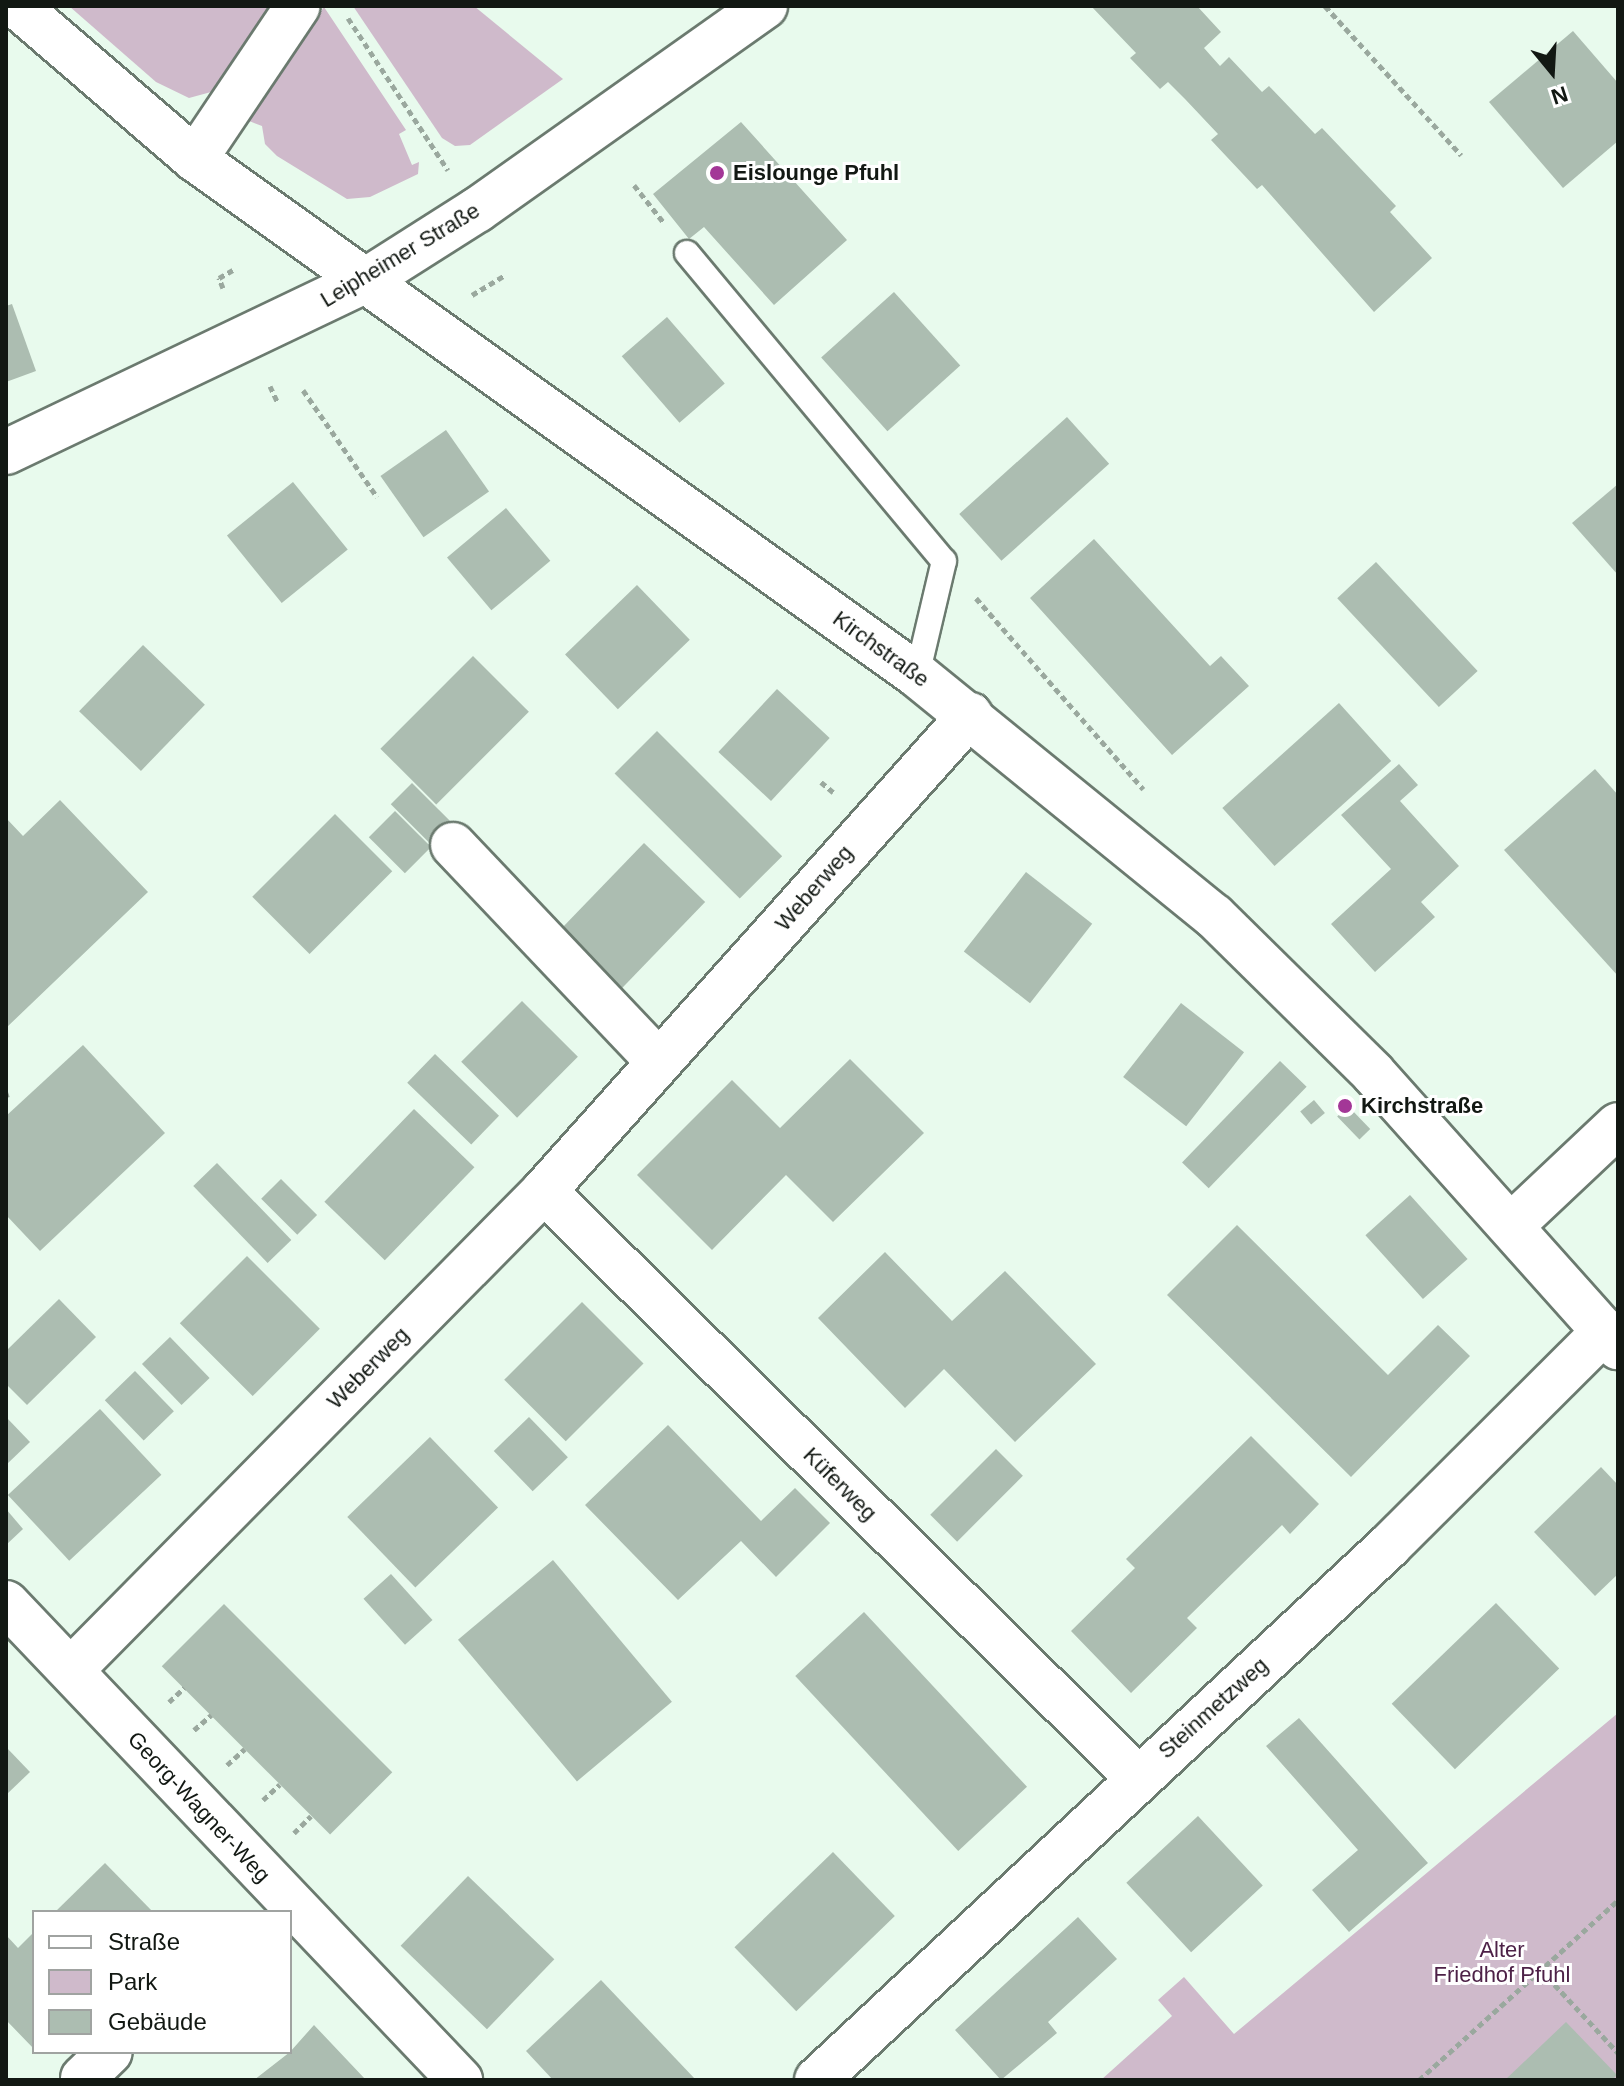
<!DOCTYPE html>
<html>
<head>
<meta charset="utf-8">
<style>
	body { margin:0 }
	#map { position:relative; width:1624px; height:2086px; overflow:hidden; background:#e8faed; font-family:Helvetica,sans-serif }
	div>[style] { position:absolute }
	.green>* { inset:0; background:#cfbacb }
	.building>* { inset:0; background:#acbdb1; transform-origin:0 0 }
	.path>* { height:5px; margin-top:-2.5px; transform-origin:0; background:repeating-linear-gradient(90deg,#9aa89e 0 6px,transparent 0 10px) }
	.roads { filter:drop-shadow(2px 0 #6b7a6f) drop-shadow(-2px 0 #6b7a6f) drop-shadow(0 2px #6b7a6f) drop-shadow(0 -2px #6b7a6f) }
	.lane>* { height:24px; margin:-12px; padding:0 12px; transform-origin:12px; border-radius:12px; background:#fff }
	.street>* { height:44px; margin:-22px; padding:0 22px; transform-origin:22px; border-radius:22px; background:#fff }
	.secondary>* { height:44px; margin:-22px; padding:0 22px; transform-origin:22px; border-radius:22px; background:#fff }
	.dots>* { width:22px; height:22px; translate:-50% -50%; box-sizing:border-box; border:4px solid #fff; border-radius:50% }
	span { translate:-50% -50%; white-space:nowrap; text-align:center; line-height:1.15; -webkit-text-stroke:6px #fff; paint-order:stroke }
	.poi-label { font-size:22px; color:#121813; font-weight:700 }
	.left { translate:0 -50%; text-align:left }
	.street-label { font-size:22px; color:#121813 }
	.park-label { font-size:22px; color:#4d2147 }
	.frame { position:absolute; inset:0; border:8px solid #121813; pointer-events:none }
	.legend { position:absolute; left:32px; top:1910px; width:260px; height:144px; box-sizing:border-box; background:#fff; border:2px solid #a0a3a1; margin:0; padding:10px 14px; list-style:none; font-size:24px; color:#121813 }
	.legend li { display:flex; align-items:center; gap:16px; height:40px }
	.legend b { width:40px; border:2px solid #a0a3a1 }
	.north { position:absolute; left:1512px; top:32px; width:80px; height:80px; -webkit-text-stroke:6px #fff; paint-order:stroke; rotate:162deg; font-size:22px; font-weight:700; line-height:32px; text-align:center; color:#121813 }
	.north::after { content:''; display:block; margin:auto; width:28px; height:36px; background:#121813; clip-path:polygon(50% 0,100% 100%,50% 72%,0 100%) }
</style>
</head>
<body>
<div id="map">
	<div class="green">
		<i style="clip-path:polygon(69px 6px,273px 6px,211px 92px,189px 98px,156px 82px)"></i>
		<i style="clip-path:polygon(353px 6px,474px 6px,563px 79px,470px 145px,455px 146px,442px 138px)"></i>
		<i style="clip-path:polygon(324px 7px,406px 130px,399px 134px,412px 165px,419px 162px,418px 174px,370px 197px,347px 199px,277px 156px,265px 144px,262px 126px,244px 119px)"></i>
		<i style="clip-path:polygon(1618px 1713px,1618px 2080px,1101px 2080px,1172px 2016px,1158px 2000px,1184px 1977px,1234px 2034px)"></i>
	</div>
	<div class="building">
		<i style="clip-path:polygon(1091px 6px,1197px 6px,1221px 32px,1204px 48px,1220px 66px,1229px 57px,1262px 92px,1269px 86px,1315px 134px,1322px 128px,1396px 206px,1390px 212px,1432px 258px,1374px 312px,1262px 185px,1257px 189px,1211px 140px,1218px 134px,1185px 99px,1168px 82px,1160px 89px,1130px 58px,1136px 53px)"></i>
		<i style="clip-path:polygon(1573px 31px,1618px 83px,1618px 141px,1563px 188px,1489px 102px)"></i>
		<i style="clip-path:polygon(741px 122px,847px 240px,774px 305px,704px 227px,689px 239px,653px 194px)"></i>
		<i style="left:894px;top:292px;width:99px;height:98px;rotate:48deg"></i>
		<i style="clip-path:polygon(12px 304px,36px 371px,6px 382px,6px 306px)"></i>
		<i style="left:667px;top:317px;width:88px;height:60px;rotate:49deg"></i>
		<i style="left:1067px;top:417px;width:63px;height:145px;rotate:48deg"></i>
		<i style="left:446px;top:430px;width:75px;height:80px;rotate:55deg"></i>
		<i style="left:293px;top:482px;width:87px;height:85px;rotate:51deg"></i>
		<i style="clip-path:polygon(1618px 484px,1618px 575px,1572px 523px)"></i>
		<i style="left:506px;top:508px;width:69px;height:77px;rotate:50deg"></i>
		<i style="clip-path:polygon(1094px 539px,1210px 666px,1221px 656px,1249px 686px,1172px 755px,1030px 598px)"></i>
		<i style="left:1376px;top:562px;width:149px;height:53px;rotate:47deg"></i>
		<i style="left:637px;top:585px;width:76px;height:100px;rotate:46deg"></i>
		<i style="left:143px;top:645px;width:86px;height:92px;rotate:44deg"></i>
		<i style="left:473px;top:656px;width:79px;height:131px;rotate:45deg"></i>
		<i style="left:777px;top:689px;width:72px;height:86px;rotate:43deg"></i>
		<i style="left:1339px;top:703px;width:78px;height:157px;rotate:48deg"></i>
		<i style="left:657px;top:731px;width:177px;height:60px;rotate:45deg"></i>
		<i style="clip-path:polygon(1399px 764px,1418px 785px,1400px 801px,1459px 866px,1421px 902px,1435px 917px,1375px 972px,1331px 924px,1391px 869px,1341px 815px)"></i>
		<i style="clip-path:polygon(1595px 769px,1618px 795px,1618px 976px,1504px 850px)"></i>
		<i style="left:412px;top:783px;width:57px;height:30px;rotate:45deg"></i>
		<i style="clip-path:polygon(60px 800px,148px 892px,6px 1028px,6px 818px,23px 836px)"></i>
		<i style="left:395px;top:811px;width:51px;height:37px;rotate:45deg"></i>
		<i style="left:335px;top:814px;width:81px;height:117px;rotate:45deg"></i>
		<i style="left:644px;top:843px;width:85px;height:124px;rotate:44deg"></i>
		<i style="left:1026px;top:872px;width:84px;height:101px;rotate:38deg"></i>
		<i style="left:522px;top:1001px;width:79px;height:86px;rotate:45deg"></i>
		<i style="left:1181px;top:1003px;width:80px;height:94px;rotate:38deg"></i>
		<i style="clip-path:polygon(83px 1045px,165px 1133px,40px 1251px,6px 1215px,6px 1116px)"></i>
		<i style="left:435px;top:1054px;width:89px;height:40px;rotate:44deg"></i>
		<i style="clip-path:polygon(850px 1059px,924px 1133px,833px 1222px,786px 1175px,712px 1250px,637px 1175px,732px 1080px,780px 1128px)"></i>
		<i style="left:1280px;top:1061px;width:37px;height:141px;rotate:44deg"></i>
		<i style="left:1314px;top:1100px;width:17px;height:18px;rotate:50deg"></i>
		<i style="left:1348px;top:1106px;width:32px;height:15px;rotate:46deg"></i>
		<i style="left:414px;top:1109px;width:84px;height:129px;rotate:44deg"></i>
		<i style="left:217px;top:1163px;width:107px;height:33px;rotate:46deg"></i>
		<i style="left:281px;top:1179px;width:51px;height:28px;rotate:45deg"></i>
		<i style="left:1410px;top:1195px;width:86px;height:60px;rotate:48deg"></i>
		<i style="clip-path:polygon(1237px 1225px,1388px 1375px,1438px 1325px,1470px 1356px,1351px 1477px,1167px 1295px)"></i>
		<i style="clip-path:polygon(885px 1252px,952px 1321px,1005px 1271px,1096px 1364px,1015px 1442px,944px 1369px,905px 1408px,818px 1318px)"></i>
		<i style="left:247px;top:1256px;width:103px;height:95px;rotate:45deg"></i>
		<i style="clip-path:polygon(59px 1299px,96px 1337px,27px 1405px,6px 1384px,6px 1351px)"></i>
		<i style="left:582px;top:1302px;width:87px;height:110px;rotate:45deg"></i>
		<i style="left:170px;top:1337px;width:57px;height:39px;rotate:46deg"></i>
		<i style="left:135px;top:1371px;width:56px;height:42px;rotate:46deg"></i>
		<i style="left:100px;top:1409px;width:90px;height:126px;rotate:47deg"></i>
		<i style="clip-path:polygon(6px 1417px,30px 1442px,6px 1465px)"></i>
		<i style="left:529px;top:1417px;width:56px;height:49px;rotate:46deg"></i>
		<i style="clip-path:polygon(668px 1425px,761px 1521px,795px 1488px,830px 1523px,776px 1577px,741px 1541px,678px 1600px,585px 1505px)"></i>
		<i style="clip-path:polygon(1251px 1436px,1319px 1504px,1290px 1534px,1282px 1525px,1187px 1618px,1197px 1628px,1131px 1693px,1071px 1631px,1135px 1568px,1126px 1559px)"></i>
		<i style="left:430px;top:1437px;width:98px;height:115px;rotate:46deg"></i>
		<i style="left:996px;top:1449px;width:38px;height:93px;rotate:45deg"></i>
		<i style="clip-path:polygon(1601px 1467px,1618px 1485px,1618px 1574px,1595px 1596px,1534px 1532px)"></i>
		<i style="clip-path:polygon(6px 1509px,23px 1529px,6px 1545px)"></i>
		<i style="left:553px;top:1560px;width:185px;height:124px;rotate:50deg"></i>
		<i style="left:391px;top:1574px;width:62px;height:37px;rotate:48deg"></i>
		<i style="left:1496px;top:1603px;width:91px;height:145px;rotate:46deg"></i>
		<i style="left:224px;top:1604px;width:238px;height:88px;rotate:45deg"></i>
		<i style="left:864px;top:1612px;width:239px;height:94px;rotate:47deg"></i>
		<i style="clip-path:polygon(1299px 1718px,1428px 1863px,1349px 1932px,1312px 1890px,1358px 1850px,1266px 1746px)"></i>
		<i style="clip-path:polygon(6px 1747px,30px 1772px,6px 1795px)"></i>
		<i style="left:1198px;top:1816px;width:95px;height:98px;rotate:47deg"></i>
		<i style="left:833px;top:1852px;width:89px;height:137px;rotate:46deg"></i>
		<i style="clip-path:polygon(105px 1863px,153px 1912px,55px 1912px)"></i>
		<i style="left:468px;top:1876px;width:120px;height:97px;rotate:44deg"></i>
		<i style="clip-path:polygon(1078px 1917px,1117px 1959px,1048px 2022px,1057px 2033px,1001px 2080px,955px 2030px)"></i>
		<i style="clip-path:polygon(34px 1932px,34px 2049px,6px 2020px,6px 1935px,18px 1948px)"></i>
		<i style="clip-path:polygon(601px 1980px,696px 2080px,553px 2080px,526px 2051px)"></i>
		<i style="clip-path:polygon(1566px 2022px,1617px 2075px,1612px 2080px,1505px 2080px)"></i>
		<i style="clip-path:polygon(314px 2025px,366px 2080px,254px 2080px,290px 2052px)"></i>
	</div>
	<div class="path">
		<i style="left:1325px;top:6px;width:202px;rotate:47.6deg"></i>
		<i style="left:348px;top:18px;width:182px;rotate:56.7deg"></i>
		<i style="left:634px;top:185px;width:48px;rotate:51.7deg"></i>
		<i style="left:223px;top:288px;width:11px;rotate:-112deg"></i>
		<i style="left:219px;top:278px;width:16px;rotate:-30deg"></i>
		<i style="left:472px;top:295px;width:37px;rotate:-31deg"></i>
		<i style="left:270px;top:386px;width:19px;rotate:65deg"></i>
		<i style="left:303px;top:390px;width:130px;rotate:55.3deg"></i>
		<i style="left:976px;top:598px;width:254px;rotate:48.8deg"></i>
		<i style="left:821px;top:782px;width:16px;rotate:40deg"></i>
		<i style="left:6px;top:1095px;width:3px;rotate:-18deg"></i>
		<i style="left:169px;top:1702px;width:21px;rotate:-43deg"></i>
		<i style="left:194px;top:1730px;width:23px;rotate:-41deg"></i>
		<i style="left:227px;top:1765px;width:24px;rotate:-42deg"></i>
		<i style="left:263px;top:1800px;width:23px;rotate:-43deg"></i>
		<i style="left:294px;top:1833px;width:24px;rotate:-45deg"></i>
		<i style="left:1541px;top:1970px;width:113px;rotate:47.1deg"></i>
		<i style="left:1419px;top:2080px;width:268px;rotate:-42.1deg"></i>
	</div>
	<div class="roads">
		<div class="lane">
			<i style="left:687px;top:253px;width:401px;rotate:50.2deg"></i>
			<i style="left:944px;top:561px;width:117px;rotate:103.3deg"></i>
		</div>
		<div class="street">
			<i style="left:17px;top:6px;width:235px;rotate:40.7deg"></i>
			<i style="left:195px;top:159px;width:887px;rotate:35.55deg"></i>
			<i style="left:917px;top:675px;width:382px;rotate:39.1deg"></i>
			<i style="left:1214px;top:916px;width:223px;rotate:44.6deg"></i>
			<i style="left:1373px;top:1073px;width:368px;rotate:48.2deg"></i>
			<i style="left:195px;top:159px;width:184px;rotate:-56.1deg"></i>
			<i style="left:453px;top:845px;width:299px;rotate:46.5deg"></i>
			<i style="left:544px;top:1191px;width:834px;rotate:44.66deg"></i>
			<i style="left:1513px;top:1224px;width:144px;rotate:-43.3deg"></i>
			<i style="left:6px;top:1603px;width:659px;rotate:46.42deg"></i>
			<i style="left:72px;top:1669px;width:672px;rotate:-45.36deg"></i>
			<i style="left:544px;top:1191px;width:639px;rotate:-48.17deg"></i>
			<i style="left:83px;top:2078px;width:37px;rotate:-44deg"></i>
			<i style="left:817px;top:2080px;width:783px;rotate:-43.03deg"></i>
			<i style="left:1389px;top:1546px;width:305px;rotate:-44.9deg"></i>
		</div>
		<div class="secondary">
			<i style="left:6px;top:452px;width:398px;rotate:-25.5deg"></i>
			<i style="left:365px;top:281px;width:133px;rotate:-32.4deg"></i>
			<i style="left:477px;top:210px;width:353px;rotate:-35.3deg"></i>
		</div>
	</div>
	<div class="dots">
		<i style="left:717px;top:173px;background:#a33797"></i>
		<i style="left:1345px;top:1106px;background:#a33797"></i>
	</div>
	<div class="poi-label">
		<span class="left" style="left:733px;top:173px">Eislounge Pfuhl</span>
		<span class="left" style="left:1361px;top:1106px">Kirchstraße</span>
	</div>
	<div class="street-label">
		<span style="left:400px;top:255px;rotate:-31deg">Leipheimer Straße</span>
		<span style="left:881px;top:649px;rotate:36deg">Kirchstraße</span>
		<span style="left:814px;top:888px;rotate:-49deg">Weberweg</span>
		<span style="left:368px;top:1368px;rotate:-45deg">Weberweg</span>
		<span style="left:840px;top:1484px;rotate:45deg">Küferweg</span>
		<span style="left:1213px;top:1708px;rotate:-42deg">Steinmetzweg</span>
		<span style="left:199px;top:1807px;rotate:47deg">Georg-Wagner-Weg</span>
	</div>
	<div class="park-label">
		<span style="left:1502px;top:1962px">Alter<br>Friedhof Pfuhl</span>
	</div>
	<div class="frame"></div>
	<ul class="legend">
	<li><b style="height:10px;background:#fff"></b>Straße</li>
	<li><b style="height:22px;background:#cfbacb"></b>Park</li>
	<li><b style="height:22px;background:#acbdb1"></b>Gebäude</li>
	</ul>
	<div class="north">N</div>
</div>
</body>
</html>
